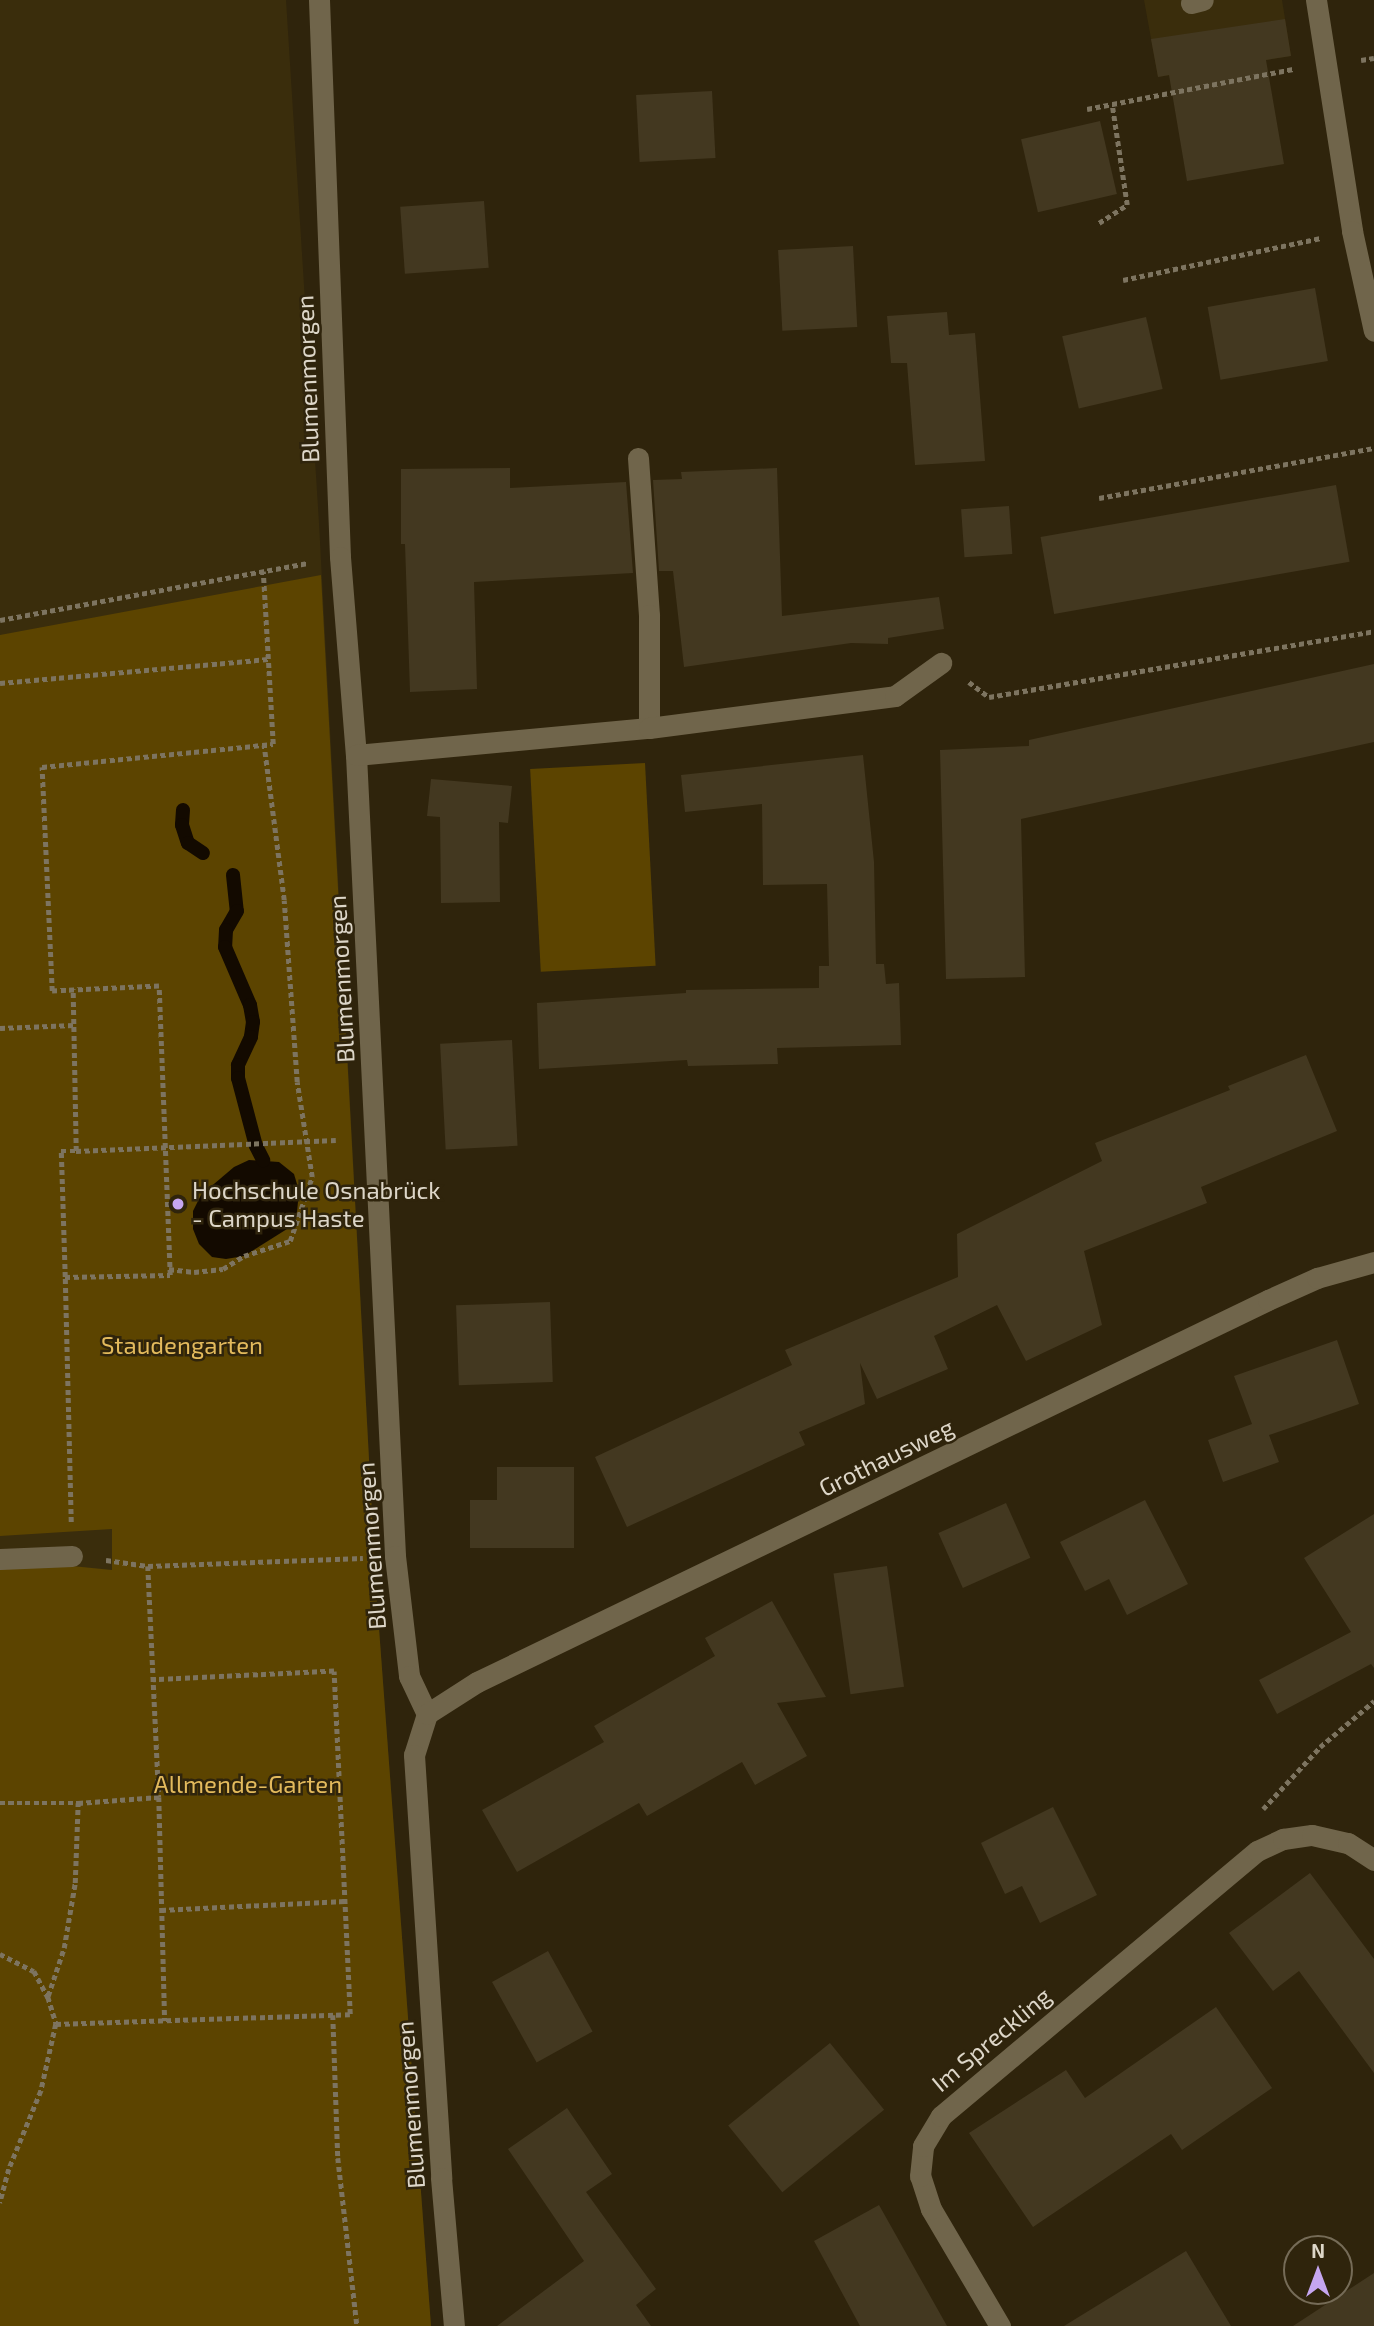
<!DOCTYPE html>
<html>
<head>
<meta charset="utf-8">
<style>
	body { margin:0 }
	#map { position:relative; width:1374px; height:2326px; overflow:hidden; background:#2f240c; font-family:"Exo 2",sans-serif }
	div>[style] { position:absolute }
	.built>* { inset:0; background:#3a2d0c }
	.green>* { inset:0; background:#5c4400; transform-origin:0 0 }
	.water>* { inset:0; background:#130a00 }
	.stream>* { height:14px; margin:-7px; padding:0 7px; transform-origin:7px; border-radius:7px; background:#130a00 }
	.building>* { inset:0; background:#433820; transform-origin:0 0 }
	.path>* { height:4.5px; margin-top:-2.25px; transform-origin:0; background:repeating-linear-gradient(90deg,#7d7460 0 5px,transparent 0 8.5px) }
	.minor>* { height:21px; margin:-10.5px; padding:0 10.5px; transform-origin:10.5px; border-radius:10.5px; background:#70654b }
	.dots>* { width:19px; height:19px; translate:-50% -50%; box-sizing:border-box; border:4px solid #2f240c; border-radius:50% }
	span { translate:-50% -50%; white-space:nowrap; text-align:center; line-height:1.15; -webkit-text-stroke:5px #2f240c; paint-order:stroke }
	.street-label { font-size:24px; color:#ddd6c8 }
	.poi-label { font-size:24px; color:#ddd6c8 }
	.left { translate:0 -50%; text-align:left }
	.park-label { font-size:24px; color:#e3ba5c }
	.north { position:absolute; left:1283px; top:2235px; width:70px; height:70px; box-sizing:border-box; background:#2f240c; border:2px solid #756b57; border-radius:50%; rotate:0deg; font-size:19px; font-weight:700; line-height:28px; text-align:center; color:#ddd6c8 }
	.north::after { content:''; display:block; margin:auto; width:24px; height:32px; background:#c6a6f0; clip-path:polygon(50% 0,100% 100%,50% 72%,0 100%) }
</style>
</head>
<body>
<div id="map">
	<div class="built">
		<i style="clip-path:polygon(0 0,286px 0,319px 523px,376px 1588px,431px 2326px,0 2326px)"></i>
		<i style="clip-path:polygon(1144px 0,1282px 0,1291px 56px,1158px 77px)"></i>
	</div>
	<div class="green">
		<i style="clip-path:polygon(321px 575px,376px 1588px,431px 2326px,0 2326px,0 1569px,72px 1566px,112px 1570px,112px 1529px,0 1536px,0 635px)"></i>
		<i style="left:645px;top:763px;width:203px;height:115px;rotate:87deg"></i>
	</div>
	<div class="water">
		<i style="clip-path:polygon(249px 1160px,279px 1162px,294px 1174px,299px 1191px,297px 1212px,287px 1229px,244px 1256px,226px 1259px,212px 1257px,199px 1244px,193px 1229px,193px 1211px,201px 1195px,234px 1167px)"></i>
	</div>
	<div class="stream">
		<i style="left:183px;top:810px;width:15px;rotate:94deg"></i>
		<i style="left:182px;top:825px;width:19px;rotate:72deg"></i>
		<i style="left:188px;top:843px;width:18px;rotate:34deg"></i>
		<i style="left:233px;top:875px;width:36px;rotate:84deg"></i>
		<i style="left:237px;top:911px;width:22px;rotate:120deg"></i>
		<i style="left:226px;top:930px;width:17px;rotate:93deg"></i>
		<i style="left:225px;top:947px;width:63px;rotate:66.7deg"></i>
		<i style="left:250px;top:1005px;width:17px;rotate:80deg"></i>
		<i style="left:253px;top:1022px;width:15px;rotate:98deg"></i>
		<i style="left:251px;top:1037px;width:31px;rotate:115deg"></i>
		<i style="left:238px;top:1065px;width:13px;rotate:90deg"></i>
		<i style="left:238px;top:1078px;width:70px;rotate:75.2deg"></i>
		<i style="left:256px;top:1146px;width:16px;rotate:63deg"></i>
	</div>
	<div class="building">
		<i style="clip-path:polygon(1285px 19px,1291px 56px,1266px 60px,1284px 164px,1187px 181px,1169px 75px,1158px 77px,1151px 39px)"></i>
		<i style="left:712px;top:91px;width:67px;height:76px;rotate:87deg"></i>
		<i style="left:1100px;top:121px;width:75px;height:81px;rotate:77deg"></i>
		<i style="left:484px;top:201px;width:67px;height:84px;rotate:86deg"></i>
		<i style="left:853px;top:246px;width:81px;height:75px;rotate:87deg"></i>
		<i style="left:1315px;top:288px;width:74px;height:109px;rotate:80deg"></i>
		<i style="clip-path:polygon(947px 312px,949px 335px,975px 333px,985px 461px,915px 465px,907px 363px,891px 363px,887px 316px)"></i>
		<i style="left:1146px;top:317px;width:74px;height:86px;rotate:77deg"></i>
		<i style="clip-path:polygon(510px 468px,510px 488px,626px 482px,633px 573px,474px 582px,477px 689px,410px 692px,405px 544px,401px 544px,401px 469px)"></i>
		<i style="clip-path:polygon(777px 468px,782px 616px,939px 597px,944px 629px,888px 638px,888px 644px,851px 643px,684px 667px,673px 571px,659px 571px,653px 480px,682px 479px,681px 472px)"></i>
		<i style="left:1336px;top:485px;width:78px;height:300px;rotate:80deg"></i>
		<i style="left:1009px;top:506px;width:48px;height:48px;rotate:86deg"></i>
		<i style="clip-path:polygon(1374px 664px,1374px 742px,1021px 819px,1025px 977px,946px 979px,940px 750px,1029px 746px,1029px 740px)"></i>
		<i style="clip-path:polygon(863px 755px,874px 862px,876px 964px,884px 964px,886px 984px,899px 983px,901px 1045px,777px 1048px,778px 1064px,688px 1066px,687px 1060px,539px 1069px,537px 1003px,686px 993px,686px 990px,819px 988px,819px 966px,829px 966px,827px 884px,763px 885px,762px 804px,685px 812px,681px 775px)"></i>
		<i style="clip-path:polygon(431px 779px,512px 786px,508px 823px,499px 822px,500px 902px,441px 903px,440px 817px,427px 816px)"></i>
		<i style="left:512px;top:1040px;width:106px;height:72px;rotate:87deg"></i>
		<i style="clip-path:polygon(1306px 1055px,1337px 1131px,1201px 1187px,1207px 1203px,1084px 1251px,1102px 1325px,1026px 1361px,997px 1305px,934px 1336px,948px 1369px,877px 1399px,860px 1363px,865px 1404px,799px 1432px,805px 1445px,627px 1527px,595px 1457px,792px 1365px,785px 1350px,958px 1277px,957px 1234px,1102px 1161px,1095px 1143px,1230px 1090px,1228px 1086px)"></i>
		<i style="left:550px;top:1302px;width:80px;height:94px;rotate:88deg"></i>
		<i style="clip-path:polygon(1337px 1340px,1359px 1404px,1269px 1435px,1279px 1462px,1223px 1482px,1208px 1440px,1252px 1424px,1234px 1376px)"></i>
		<i style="clip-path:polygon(497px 1467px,574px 1467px,574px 1548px,470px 1548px,470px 1500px,497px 1500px)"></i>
		<i style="clip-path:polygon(1145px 1500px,1188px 1584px,1127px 1615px,1109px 1579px,1085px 1591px,1060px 1542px)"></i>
		<i style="left:1006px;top:1503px;width:60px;height:74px;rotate:66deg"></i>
		<i style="clip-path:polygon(1374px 1514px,1374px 1668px,1371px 1664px,1277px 1714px,1259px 1680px,1351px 1632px,1304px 1558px)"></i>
		<i style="left:887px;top:1566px;width:122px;height:54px;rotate:82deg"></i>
		<i style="clip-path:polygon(772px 1601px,826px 1697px,777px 1703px,807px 1756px,755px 1785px,742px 1762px,647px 1816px,639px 1803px,517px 1872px,482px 1810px,604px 1742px,594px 1726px,715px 1656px,705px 1638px)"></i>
		<i style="clip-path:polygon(1053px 1807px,1097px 1895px,1040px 1923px,1022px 1886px,1005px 1894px,981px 1843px)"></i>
		<i style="clip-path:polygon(1310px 1873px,1374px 1959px,1374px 2073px,1299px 1971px,1273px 1991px,1229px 1933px)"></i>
		<i style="left:548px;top:1951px;width:92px;height:64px;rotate:61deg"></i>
		<i style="clip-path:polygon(1216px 2007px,1272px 2088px,1182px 2150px,1171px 2134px,1033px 2227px,969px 2133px,1066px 2070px,1085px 2098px)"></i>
		<i style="left:830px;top:2043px;width:86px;height:131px;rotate:51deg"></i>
		<i style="clip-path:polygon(567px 2108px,612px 2174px,586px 2192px,656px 2289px,636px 2305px,651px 2326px,497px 2326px,584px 2261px,508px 2149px)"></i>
		<i style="clip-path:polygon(879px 2205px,947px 2326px,860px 2326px,814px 2241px)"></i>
		<i style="clip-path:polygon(1186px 2251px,1231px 2326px,1064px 2326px)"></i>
		<i style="clip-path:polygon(1374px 2273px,1374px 2326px,1293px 2326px)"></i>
	</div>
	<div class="path">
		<i style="left:1361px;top:60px;width:13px;rotate:-9deg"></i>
		<i style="left:1087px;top:109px;width:210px;rotate:-11deg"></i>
		<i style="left:1099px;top:223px;width:33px;rotate:-33deg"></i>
		<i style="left:1127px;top:205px;width:101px;rotate:-98.5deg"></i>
		<i style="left:1123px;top:280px;width:201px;rotate:-12deg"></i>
		<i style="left:1099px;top:498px;width:280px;rotate:-10.3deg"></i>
		<i style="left:0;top:620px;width:313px;rotate:-10.5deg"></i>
		<i style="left:969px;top:682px;width:25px;rotate:37deg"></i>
		<i style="left:989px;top:697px;width:391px;rotate:-9.7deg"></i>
		<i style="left:0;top:683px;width:269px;rotate:-5.1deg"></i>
		<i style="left:0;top:1028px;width:74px;rotate:-2.3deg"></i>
		<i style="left:76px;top:1151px;width:260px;rotate:-2.4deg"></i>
		<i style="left:169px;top:1269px;width:25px;rotate:7deg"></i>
		<i style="left:194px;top:1272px;width:29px;rotate:-6deg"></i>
		<i style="left:223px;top:1269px;width:25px;rotate:-32deg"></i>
		<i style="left:244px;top:1256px;width:48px;rotate:-18.1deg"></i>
		<i style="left:290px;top:1241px;width:68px;rotate:-71deg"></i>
		<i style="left:312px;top:1177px;width:96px;rotate:-99deg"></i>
		<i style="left:297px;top:1082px;width:182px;rotate:-94.1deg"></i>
		<i style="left:284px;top:900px;width:156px;rotate:-97.4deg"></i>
		<i style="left:65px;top:1277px;width:126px;rotate:-91.8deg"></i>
		<i style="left:61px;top:1151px;width:15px"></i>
		<i style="left:76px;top:1151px;width:162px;rotate:-91.1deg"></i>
		<i style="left:71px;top:1522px;width:245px;rotate:-91.4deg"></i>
		<i style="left:65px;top:1277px;width:105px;rotate:-1.1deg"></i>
		<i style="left:170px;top:1275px;width:289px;rotate:-92.2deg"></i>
		<i style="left:159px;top:986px;width:107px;rotate:177.3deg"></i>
		<i style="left:52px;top:991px;width:224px;rotate:-92.6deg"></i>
		<i style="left:42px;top:767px;width:232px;rotate:-5.7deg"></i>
		<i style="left:273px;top:744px;width:173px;rotate:-93.3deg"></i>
		<i style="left:106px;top:1560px;width:42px;rotate:8.1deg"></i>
		<i style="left:148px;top:1566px;width:215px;rotate:-2.1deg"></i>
		<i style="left:148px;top:1566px;width:231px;rotate:87.3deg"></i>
		<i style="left:159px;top:1797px;width:224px;rotate:88.5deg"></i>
		<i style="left:0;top:1803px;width:78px"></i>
		<i style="left:78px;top:1803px;width:81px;rotate:-4.2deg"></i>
		<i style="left:1263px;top:1809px;width:84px;rotate:-47.4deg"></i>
		<i style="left:1320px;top:1747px;width:71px;rotate:-40.4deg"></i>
		<i style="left:161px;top:1910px;width:184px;rotate:-2.8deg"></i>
		<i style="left:0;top:1954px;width:38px;rotate:27deg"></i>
		<i style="left:34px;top:1971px;width:30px;rotate:62deg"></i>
		<i style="left:48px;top:1997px;width:28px;rotate:73deg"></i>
		<i style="left:56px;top:2024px;width:69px;rotate:102.6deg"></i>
		<i style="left:41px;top:2091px;width:84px;rotate:112.3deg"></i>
		<i style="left:9px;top:2169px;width:35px;rotate:105deg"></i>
		<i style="left:48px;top:1996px;width:51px;rotate:-71.6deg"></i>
		<i style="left:64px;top:1948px;width:66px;rotate:-80.4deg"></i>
		<i style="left:75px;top:1883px;width:80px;rotate:-87.9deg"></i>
		<i style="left:333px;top:2015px;width:143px;rotate:88deg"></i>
		<i style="left:338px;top:2158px;width:169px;rotate:83.5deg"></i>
		<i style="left:56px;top:2024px;width:294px;rotate:-1.9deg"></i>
		<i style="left:350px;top:2014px;width:343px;rotate:-92.7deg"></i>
		<i style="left:334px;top:1671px;width:181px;rotate:177.2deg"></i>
	</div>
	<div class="minor">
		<i style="left:319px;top:0;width:557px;rotate:87.84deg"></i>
		<i style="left:340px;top:557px;width:199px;rotate:85.4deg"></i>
		<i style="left:356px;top:755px;width:802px;rotate:87.21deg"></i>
		<i style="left:395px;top:1556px;width:121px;rotate:83.3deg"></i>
		<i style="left:409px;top:1676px;width:42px;rotate:64.7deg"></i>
		<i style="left:427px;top:1714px;width:43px;rotate:107.6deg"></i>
		<i style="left:414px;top:1755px;width:424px;rotate:86.3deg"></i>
		<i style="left:441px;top:2178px;width:149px;rotate:85deg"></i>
		<i style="left:1316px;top:0;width:234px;rotate:81.1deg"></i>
		<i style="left:1352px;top:231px;width:102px;rotate:77.6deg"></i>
		<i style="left:1191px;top:3px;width:12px;rotate:-14deg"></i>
		<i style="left:638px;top:458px;width:157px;rotate:86deg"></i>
		<i style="left:649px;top:615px;width:113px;rotate:90deg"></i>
		<i style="left:356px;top:755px;width:294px;rotate:-5.3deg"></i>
		<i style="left:649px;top:728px;width:248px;rotate:-7.4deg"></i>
		<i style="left:895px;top:696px;width:57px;rotate:-35.7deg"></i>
		<i style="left:0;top:1559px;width:72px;rotate:-2.4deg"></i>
		<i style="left:427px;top:1714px;width:59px;rotate:-32.6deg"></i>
		<i style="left:477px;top:1682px;width:878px;rotate:-25.78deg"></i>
		<i style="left:1268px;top:1300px;width:54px;rotate:-24.2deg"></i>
		<i style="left:1317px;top:1278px;width:59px;rotate:-15.7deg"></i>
		<i style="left:1000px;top:2326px;width:136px;rotate:-120.5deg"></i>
		<i style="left:931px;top:2209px;width:35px;rotate:-108deg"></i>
		<i style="left:920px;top:2176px;width:30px;rotate:-84deg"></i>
		<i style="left:923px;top:2146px;width:35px;rotate:-59deg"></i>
		<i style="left:941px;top:2116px;width:412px;rotate:-40deg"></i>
		<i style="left:1257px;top:1851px;width:29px;rotate:-25deg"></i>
		<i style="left:1283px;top:1839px;width:29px;rotate:-8deg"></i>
		<i style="left:1312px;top:1835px;width:37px;rotate:13deg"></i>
		<i style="left:1348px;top:1843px;width:31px;rotate:33deg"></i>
	</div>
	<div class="dots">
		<i style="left:178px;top:1204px;background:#c6a6f0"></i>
	</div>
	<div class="street-label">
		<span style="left:307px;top:379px;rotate:-92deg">Blumenmorgen</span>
		<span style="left:341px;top:979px;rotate:-93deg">Blumenmorgen</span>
		<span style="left:886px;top:1457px;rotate:-26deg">Grothausweg</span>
		<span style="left:371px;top:1546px;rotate:-94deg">Blumenmorgen</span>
		<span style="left:991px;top:2039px;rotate:-40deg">Im Spreckling</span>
		<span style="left:410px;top:2105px;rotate:-94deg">Blumenmorgen</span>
	</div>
	<div class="poi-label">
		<span class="left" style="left:192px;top:1204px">Hochschule Osnabrück<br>- Campus Haste</span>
	</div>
	<div class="park-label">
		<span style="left:182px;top:1345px">Staudengarten</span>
		<span style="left:248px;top:1784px">Allmende-Garten</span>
	</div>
	<div class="north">N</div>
</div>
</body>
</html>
